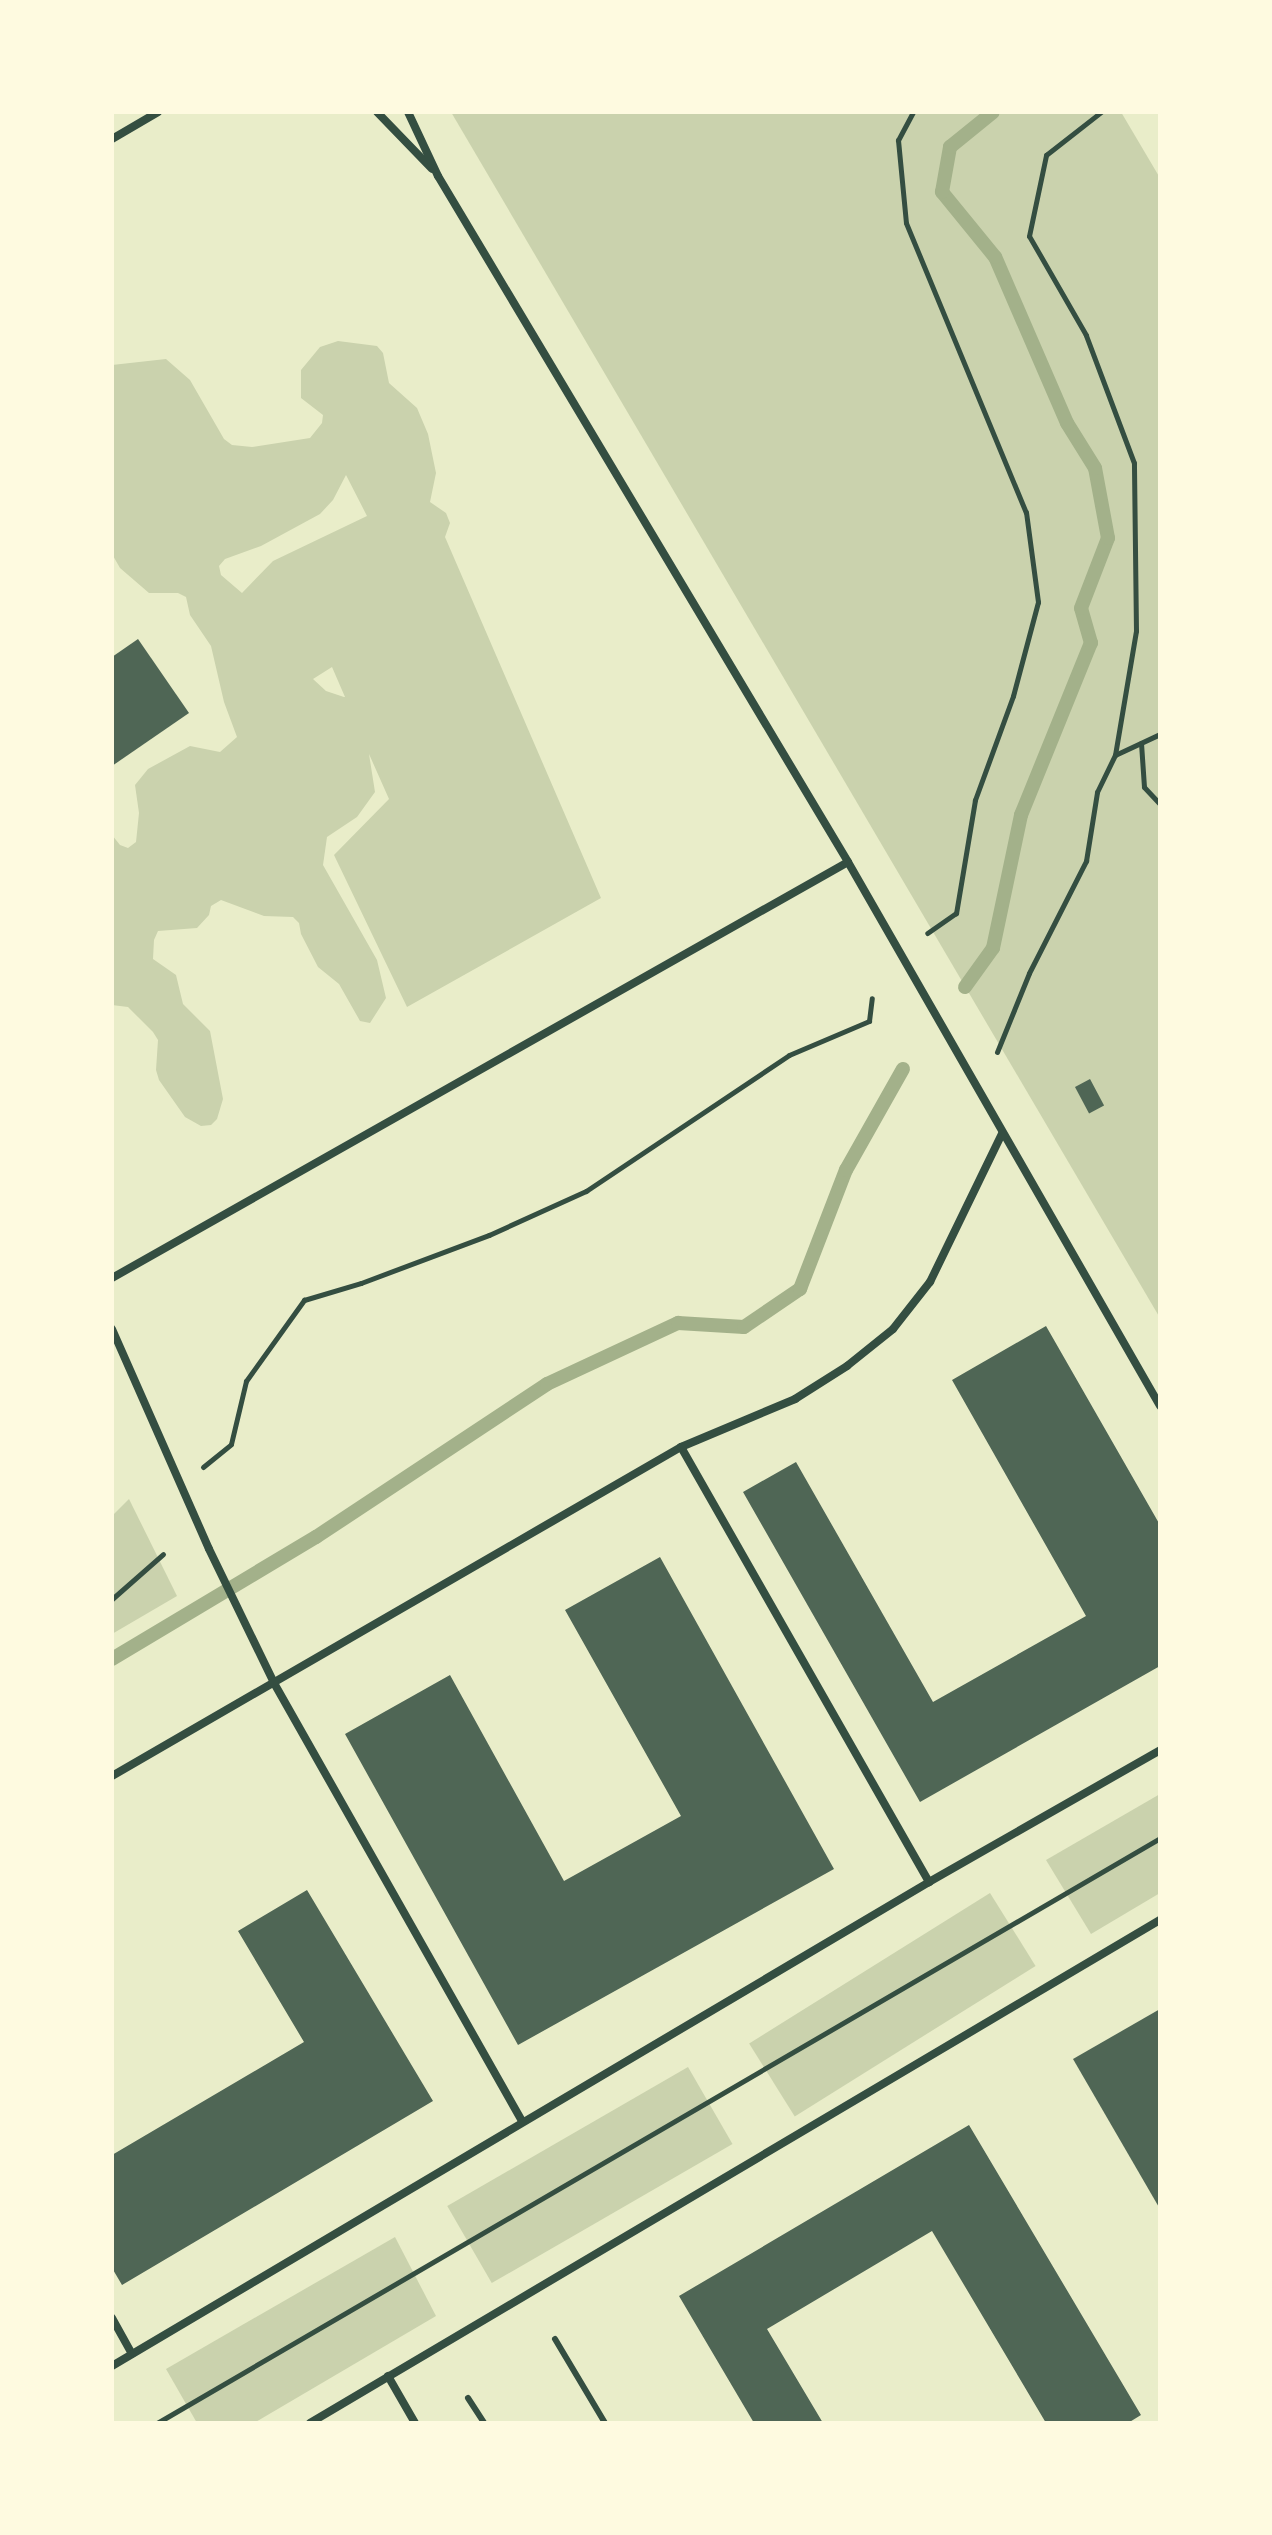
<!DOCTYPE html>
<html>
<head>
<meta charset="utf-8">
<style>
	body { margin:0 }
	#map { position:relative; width:1272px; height:2535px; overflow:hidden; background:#e9edc9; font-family:"Source Sans 3",sans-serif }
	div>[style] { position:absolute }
	.green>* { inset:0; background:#cad2ad; transform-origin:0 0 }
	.stream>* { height:14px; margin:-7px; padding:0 7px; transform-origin:7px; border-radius:7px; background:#a3b18a }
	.building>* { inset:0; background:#4f6655; transform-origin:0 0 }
	.path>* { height:5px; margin:-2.5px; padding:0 2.5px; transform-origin:2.5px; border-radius:2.5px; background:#344e41 }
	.service>* { height:6px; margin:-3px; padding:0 3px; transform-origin:3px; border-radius:3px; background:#344e41 }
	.minor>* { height:8px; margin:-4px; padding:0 4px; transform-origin:4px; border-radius:4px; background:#344e41 }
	span { translate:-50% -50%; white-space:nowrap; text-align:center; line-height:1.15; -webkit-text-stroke:6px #fefae0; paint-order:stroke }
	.frame { position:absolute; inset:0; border:114px solid #fefae0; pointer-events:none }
</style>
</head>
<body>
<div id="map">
	<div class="green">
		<i style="clip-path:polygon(451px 112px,1121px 112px,1160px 178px,1160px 1318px)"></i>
		<i style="clip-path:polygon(evenodd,338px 341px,377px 346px,383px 353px,389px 383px,417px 408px,428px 434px,436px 473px,430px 502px,446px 513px,450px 523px,445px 537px,601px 898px,407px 1007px,334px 855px,389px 799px,369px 754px,375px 792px,357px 817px,327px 837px,323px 865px,377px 960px,386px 998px,370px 1023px,360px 1021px,339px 984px,318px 967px,301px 934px,299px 923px,293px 917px,264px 916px,221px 900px,211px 906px,209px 915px,197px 928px,158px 931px,154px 940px,153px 959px,176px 975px,183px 1004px,210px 1031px,223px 1099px,217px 1119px,211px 1125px,201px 1126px,185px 1117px,159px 1080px,156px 1070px,158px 1040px,153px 1032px,128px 1007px,112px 1005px,112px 835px,120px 845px,128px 848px,136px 842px,139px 813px,135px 785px,148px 769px,190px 746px,220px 752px,237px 737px,224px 702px,211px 646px,190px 615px,186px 597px,178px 593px,149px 593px,120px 568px,112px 554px,112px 365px,166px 359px,190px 380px,224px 439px,232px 445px,252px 447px,310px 438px,322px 423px,323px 415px,301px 398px,301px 370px,320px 347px,338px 341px,346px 475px,367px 516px,273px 561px,242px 593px,221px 575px,219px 566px,225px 559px,261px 546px,320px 514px,333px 500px,346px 475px,338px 341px,332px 667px,345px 697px,344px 697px,326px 691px,313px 679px,332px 667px)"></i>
		<i style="clip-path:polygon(129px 1499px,177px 1596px,112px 1634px,112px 1516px)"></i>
		<i style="clip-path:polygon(1160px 1794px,1160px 1893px,1091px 1934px,1046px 1860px)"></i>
		<i style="left:990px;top:1893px;width:86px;height:284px;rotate:58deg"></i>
		<i style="left:688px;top:2067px;width:89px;height:278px;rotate:60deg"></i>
		<i style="clip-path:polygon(395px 2237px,436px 2316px,254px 2423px,197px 2423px,166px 2369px)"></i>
	</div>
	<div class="stream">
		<i style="left:965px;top:987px;width:48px;rotate:-54.3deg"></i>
		<i style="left:993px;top:948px;width:136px;rotate:-78.1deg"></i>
		<i style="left:1021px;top:815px;width:186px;rotate:-67.9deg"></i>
		<i style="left:1091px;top:643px;width:36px;rotate:-106deg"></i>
		<i style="left:1081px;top:608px;width:75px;rotate:-68.9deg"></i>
		<i style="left:1108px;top:538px;width:71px;rotate:-100.5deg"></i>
		<i style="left:1095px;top:468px;width:53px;rotate:-121.9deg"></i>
		<i style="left:1067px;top:423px;width:181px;rotate:-113.4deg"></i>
		<i style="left:995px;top:257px;width:84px;rotate:-129.2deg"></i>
		<i style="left:942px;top:192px;width:46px;rotate:-79.9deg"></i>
		<i style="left:950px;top:147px;width:55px;rotate:-39.1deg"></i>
		<i style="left:112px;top:1659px;width:238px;rotate:-30.9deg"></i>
		<i style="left:316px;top:1537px;width:277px;rotate:-33.5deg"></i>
		<i style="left:547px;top:1384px;width:145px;rotate:-25deg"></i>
		<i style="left:678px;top:1323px;width:66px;rotate:3.5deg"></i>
		<i style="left:744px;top:1327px;width:68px;rotate:-34.2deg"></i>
		<i style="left:800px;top:1289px;width:128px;rotate:-68.9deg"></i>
		<i style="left:846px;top:1170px;width:116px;rotate:-60.6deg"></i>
	</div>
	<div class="building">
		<i style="clip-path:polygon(138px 639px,189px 713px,112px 766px,112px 657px)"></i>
		<i style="left:1090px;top:1079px;width:30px;height:17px;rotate:62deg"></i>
		<i style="clip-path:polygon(1046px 1326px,1160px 1525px,1160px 1666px,920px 1802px,743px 1492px,796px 1462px,933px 1702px,1086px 1616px,952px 1380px)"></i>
		<i style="clip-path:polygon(660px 1557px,834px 1869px,518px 2045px,345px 1734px,450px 1675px,564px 1881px,681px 1816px,565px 1610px)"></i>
		<i style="clip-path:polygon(307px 1890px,433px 2101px,122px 2285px,112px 2268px,112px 2155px,304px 2042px,238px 1931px)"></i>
		<i style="clip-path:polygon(1160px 2009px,1160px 2209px,1073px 2059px)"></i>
		<i style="clip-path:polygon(969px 2125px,1141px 2415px,1128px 2423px,1046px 2423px,932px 2231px,767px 2329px,823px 2423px,754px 2423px,679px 2296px)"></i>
	</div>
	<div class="path">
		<i style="left:913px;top:112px;width:32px;rotate:118deg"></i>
		<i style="left:898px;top:140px;width:83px;rotate:84.5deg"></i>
		<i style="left:906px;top:223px;width:313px;rotate:67.5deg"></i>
		<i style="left:1026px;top:512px;width:91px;rotate:82.4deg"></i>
		<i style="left:1038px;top:602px;width:97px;rotate:104.9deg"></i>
		<i style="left:1013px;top:696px;width:111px;rotate:110.1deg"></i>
		<i style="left:975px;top:800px;width:115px;rotate:99.5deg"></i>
		<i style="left:956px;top:913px;width:35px;rotate:145deg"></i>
		<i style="left:1141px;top:743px;width:44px;rotate:86.1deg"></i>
		<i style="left:1144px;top:787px;width:23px;rotate:47deg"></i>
		<i style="left:1115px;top:755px;width:50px;rotate:-25deg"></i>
		<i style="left:997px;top:1052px;width:85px;rotate:-67.9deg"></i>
		<i style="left:1029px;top:973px;width:126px;rotate:-63deg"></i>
		<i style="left:1086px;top:861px;width:70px;rotate:-80.9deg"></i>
		<i style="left:1097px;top:792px;width:41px;rotate:-64.1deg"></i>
		<i style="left:1115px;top:755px;width:126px;rotate:-80.4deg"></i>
		<i style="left:1136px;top:631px;width:168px;rotate:-90.7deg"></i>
		<i style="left:1134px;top:463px;width:137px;rotate:-110.6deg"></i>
		<i style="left:1086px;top:335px;width:114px;rotate:-119.9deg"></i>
		<i style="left:1029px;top:236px;width:83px;rotate:-78.1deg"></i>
		<i style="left:1046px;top:155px;width:70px;rotate:-38deg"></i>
		<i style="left:203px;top:1467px;width:36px;rotate:-39deg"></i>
		<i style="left:231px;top:1444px;width:65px;rotate:-76.6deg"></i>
		<i style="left:246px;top:1381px;width:100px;rotate:-54.4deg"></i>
		<i style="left:304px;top:1300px;width:59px;rotate:-16.6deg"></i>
		<i style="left:361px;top:1283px;width:137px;rotate:-20.6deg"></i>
		<i style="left:489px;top:1235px;width:107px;rotate:-24.4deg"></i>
		<i style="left:586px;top:1191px;width:244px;rotate:-33.8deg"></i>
		<i style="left:789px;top:1055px;width:87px;rotate:-23deg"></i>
		<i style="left:869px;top:1021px;width:23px;rotate:-83deg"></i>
		<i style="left:112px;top:1599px;width:68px;rotate:-41.4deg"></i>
		<i style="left:157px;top:2423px;width:1161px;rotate:-30.25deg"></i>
	</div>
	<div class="service">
		<i style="left:555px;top:2339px;width:98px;rotate:59.2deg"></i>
		<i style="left:468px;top:2398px;width:30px;rotate:57deg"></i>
	</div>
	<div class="minor">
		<i style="left:377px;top:112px;width:79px;rotate:46deg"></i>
		<i style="left:408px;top:112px;width:71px;rotate:64.9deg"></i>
		<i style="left:438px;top:176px;width:799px;rotate:59.13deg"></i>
		<i style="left:848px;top:862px;width:627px;rotate:60.16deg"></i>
		<i style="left:112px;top:139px;width:53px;rotate:-30.4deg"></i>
		<i style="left:112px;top:1278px;width:845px;rotate:-29.48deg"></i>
		<i style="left:112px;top:1329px;width:240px;rotate:66.2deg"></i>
		<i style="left:209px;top:1549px;width:149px;rotate:64.1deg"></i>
		<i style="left:274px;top:1683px;width:503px;rotate:60.48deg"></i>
		<i style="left:681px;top:1447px;width:501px;rotate:60.31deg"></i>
		<i style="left:112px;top:1776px;width:657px;rotate:-30.04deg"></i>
		<i style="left:681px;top:1447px;width:124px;rotate:-22.8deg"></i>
		<i style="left:795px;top:1399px;width:62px;rotate:-32.4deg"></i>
		<i style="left:847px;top:1366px;width:59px;rotate:-38.8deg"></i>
		<i style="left:893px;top:1329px;width:60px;rotate:-51.8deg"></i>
		<i style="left:930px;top:1282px;width:165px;rotate:-64.1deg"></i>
		<i style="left:112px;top:2318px;width:41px;rotate:60.9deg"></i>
		<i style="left:112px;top:2366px;width:950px;rotate:-30.64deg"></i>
		<i style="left:929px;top:1882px;width:266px;rotate:-29.7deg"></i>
		<i style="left:388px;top:2376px;width:54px;rotate:60.1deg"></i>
		<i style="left:310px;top:2423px;width:988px;rotate:-30.62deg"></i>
	</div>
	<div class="frame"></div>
</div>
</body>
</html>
